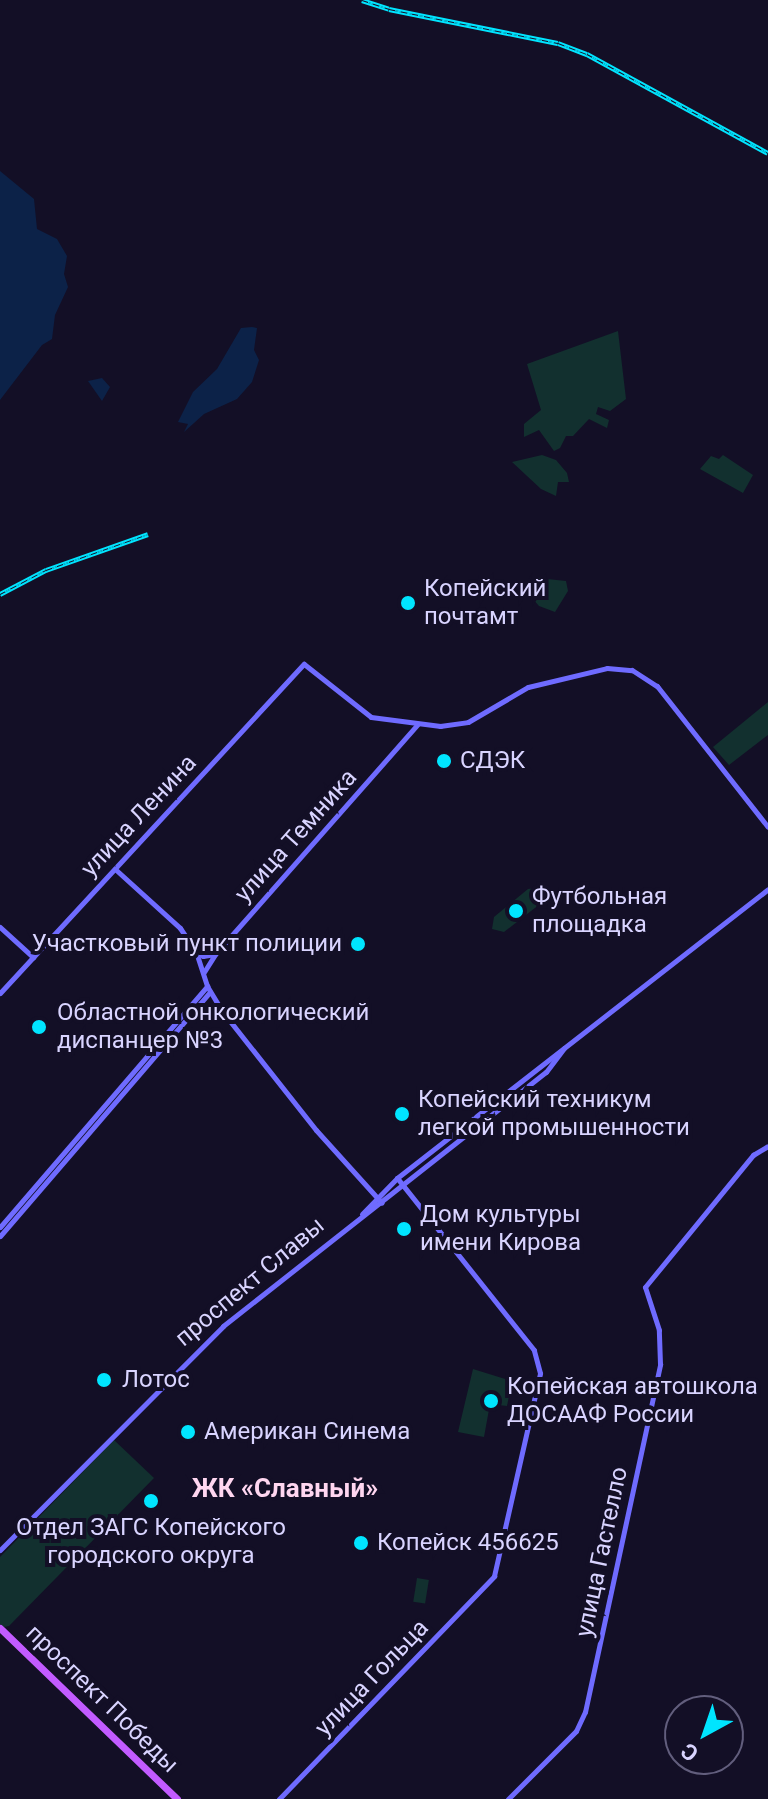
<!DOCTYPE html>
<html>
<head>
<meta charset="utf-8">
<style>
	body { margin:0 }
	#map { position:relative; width:768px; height:1799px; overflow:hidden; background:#130f26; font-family:Roboto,sans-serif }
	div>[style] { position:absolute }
	.green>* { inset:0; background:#12302f; transform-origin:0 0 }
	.water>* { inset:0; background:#0c2248 }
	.secondary>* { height:5px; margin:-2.5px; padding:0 2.5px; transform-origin:2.5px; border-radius:2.5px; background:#6f6bff }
	.primary>* { height:7px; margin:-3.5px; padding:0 3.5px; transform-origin:3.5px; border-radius:3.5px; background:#c25bff }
	.rail>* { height:5px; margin-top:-2.5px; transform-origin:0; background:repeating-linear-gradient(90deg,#130f26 0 6px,#00e5ff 0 12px); box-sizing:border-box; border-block:2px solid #00e5ff }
	.dots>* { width:22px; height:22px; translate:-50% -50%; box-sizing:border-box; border:4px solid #130f26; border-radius:50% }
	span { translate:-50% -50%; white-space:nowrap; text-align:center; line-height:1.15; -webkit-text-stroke:8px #130f26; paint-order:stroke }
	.poi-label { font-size:24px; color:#d9d4ff }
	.left { translate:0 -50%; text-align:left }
	.right { translate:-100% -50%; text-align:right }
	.street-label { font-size:24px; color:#d9d4ff }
	.neighbourhood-label { font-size:26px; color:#ffd6f0; font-weight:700 }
	.north { position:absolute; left:664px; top:1695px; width:80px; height:80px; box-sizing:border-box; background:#130f26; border:2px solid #625e7d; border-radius:50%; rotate:220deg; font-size:22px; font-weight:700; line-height:32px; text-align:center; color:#d9d4ff }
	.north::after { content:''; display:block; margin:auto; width:28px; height:36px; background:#00e5ff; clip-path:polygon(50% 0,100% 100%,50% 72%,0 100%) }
</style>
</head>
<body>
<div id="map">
	<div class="green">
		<i style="clip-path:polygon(618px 331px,626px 399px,610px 411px,598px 407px,596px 414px,609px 420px,607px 428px,589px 419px,573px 436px,566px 436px,560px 448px,554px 451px,539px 430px,524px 437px,524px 424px,541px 410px,527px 364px)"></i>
		<i style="clip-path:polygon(542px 455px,556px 460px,567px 473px,569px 482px,558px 482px,556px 496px,541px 489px,512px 462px)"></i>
		<i style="clip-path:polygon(723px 455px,753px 475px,743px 493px,700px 469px,711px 456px,719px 459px)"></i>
		<i style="clip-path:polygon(538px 578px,566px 581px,568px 591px,555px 612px,539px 606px,525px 590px)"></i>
		<i style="clip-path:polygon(768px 702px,768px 735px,729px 765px,713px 747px)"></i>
		<i style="clip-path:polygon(536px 888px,542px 893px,540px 904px,504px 932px,492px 929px,494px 917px,528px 889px)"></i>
		<i style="clip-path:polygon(473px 1369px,512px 1381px,507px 1406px,490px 1404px,484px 1437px,458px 1432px)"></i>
		<i style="clip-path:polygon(114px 1440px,154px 1478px,9px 1626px,4px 1627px,0 1624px,0 1557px)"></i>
		<i style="left:417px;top:1578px;width:12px;height:24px;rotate:9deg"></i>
	</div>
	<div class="water">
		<i style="clip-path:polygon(0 171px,34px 199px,37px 229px,57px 239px,67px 256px,64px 274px,68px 287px,55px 315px,52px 339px,42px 345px,0 400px)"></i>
		<i style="clip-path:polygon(252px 327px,257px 328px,254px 350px,259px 360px,252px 382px,237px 399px,204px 414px,184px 432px,188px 424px,178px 422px,193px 392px,217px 369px,241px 328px)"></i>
		<i style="clip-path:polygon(102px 378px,110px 387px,102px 401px,88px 381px)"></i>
	</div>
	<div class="secondary">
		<i style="left:115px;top:869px;width:88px;rotate:42.2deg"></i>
		<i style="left:180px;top:928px;width:29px;rotate:56deg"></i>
		<i style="left:196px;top:952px;width:36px;rotate:72deg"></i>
		<i style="left:207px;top:986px;width:29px;rotate:59deg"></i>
		<i style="left:222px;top:1011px;width:152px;rotate:51.7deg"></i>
		<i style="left:316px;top:1130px;width:98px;rotate:47.9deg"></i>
		<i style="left:0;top:927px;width:45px;rotate:42.3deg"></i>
		<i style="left:196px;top:952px;width:8px;rotate:30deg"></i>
		<i style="left:203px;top:956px;width:12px;rotate:-9deg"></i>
		<i style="left:204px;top:972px;width:22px;rotate:-58deg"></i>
		<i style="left:216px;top:953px;width:305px;rotate:-48.6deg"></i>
		<i style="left:0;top:993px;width:448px;rotate:-47.3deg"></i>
		<i style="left:304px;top:664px;width:85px;rotate:38.3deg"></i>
		<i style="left:371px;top:717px;width:70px;rotate:7.4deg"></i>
		<i style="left:440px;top:726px;width:28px;rotate:-8deg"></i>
		<i style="left:468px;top:722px;width:69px;rotate:-30.3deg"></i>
		<i style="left:528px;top:687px;width:81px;rotate:-13.5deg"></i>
		<i style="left:607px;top:668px;width:25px;rotate:5deg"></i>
		<i style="left:632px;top:670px;width:30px;rotate:33deg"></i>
		<i style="left:657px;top:686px;width:179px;rotate:51.8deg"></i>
		<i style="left:199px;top:1009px;width:21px"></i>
		<i style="left:362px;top:1214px;width:50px;rotate:-45.8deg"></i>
		<i style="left:397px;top:1178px;width:470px;rotate:-37.9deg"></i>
		<i style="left:0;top:1227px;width:318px;rotate:-49.3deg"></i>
		<i style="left:0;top:1236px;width:322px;rotate:-49.3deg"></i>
		<i style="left:0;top:1550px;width:316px;rotate:-45.1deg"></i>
		<i style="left:223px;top:1326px;width:411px;rotate:-38.2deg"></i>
		<i style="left:546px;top:1072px;width:30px;rotate:-53deg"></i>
		<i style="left:279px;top:1799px;width:310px;rotate:-46deg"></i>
		<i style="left:494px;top:1576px;width:208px;rotate:-77.2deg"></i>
		<i style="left:540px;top:1373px;width:24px;rotate:-105deg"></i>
		<i style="left:534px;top:1350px;width:220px;rotate:-128.5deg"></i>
		<i style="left:508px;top:1799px;width:96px;rotate:-45deg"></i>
		<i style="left:576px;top:1731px;width:21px;rotate:-65deg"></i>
		<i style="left:585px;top:1712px;width:356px;rotate:-77.8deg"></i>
		<i style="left:660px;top:1364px;width:34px;rotate:-92deg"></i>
		<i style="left:659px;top:1330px;width:45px;rotate:-108deg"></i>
		<i style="left:645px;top:1287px;width:171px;rotate:-50.7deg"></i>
		<i style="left:753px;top:1155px;width:17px;rotate:-31deg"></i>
	</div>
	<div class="primary">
		<i style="left:0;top:1628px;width:246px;rotate:44deg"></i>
	</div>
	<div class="rail">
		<i style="left:362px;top:0;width:28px;rotate:18deg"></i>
		<i style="left:389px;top:9px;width:172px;rotate:11.4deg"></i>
		<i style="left:558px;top:43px;width:31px;rotate:21deg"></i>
		<i style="left:587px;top:54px;width:206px;rotate:28.7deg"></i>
		<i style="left:0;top:594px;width:52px;rotate:-27.6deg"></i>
		<i style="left:46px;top:570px;width:108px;rotate:-19.4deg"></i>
	</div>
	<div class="dots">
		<i style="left:408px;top:603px;background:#00e5ff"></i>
		<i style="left:444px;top:761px;background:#00e5ff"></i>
		<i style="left:516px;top:911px;background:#00e5ff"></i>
		<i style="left:358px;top:944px;background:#00e5ff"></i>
		<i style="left:39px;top:1027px;background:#00e5ff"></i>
		<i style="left:402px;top:1114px;background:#00e5ff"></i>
		<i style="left:404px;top:1229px;background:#00e5ff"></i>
		<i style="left:104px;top:1380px;background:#00e5ff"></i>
		<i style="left:491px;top:1401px;background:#00e5ff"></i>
		<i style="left:188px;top:1432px;background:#00e5ff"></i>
		<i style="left:151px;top:1501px;background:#00e5ff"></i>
		<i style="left:361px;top:1543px;background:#00e5ff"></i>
	</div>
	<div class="poi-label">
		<span class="left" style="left:424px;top:603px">Копейский<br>почтамт</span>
		<span class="left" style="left:460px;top:761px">СДЭК</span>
		<span class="left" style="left:532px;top:911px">Футбольная<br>площадка</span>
		<span class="right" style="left:342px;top:944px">Участковый пункт полиции</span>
		<span class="left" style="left:57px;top:1027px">Областной онкологический<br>диспанцер №3</span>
		<span class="left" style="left:418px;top:1114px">Копейский техникум<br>легкой промышенности</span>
		<span class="left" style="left:420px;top:1229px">Дом культуры<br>имени Кирова</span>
		<span class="left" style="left:122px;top:1380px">Лотос</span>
		<span class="left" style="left:507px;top:1401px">Копейская автошкола<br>ДОСААФ России</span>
		<span class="left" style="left:204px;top:1432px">Американ Синема</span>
		<span style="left:151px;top:1542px">Отдел ЗАГС Копейского<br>городского округа</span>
		<span class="left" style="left:377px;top:1543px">Копейск 456625</span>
	</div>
	<div class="street-label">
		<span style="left:139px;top:816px;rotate:-47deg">улица Ленина</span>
		<span style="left:296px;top:836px;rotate:-48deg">улица Темника</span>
		<span style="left:250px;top:1282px;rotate:-40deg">проспект Славы</span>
		<span style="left:602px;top:1552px;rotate:-78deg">улица Гастелло</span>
		<span style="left:372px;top:1678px;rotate:-46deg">улица Гольца</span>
		<span style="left:102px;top:1699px;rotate:44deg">проспект Победы</span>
	</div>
	<div class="neighbourhood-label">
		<span style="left:285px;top:1489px">ЖК «Славный»</span>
	</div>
	<div class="north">С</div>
</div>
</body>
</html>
